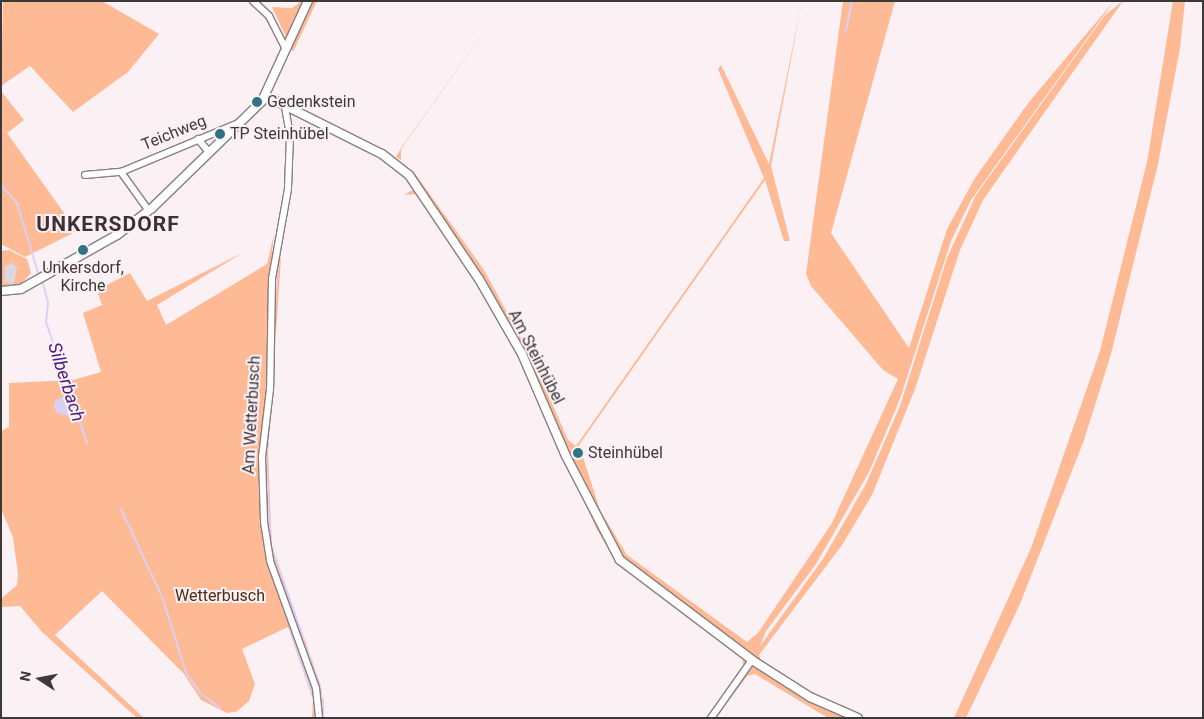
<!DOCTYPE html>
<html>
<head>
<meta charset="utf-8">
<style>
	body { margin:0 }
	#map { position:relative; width:1204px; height:719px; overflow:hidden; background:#fbf1f5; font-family:Roboto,sans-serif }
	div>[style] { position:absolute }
	.green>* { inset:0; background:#feb995 }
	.water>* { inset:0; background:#dbd0f4 }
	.round { border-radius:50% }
	.stream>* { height:2px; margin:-1px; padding:0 1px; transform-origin:1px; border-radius:1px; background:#dbd0f4 }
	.building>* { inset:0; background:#ded7de }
	.roads { filter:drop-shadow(1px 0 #897f83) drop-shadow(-1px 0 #897f83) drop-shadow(0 1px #897f83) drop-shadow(0 -1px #897f83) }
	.minor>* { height:6px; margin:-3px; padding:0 3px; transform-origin:3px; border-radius:3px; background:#fff }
	.tertiary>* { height:8px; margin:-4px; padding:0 4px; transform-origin:4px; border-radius:4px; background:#fff }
	.dots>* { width:14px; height:14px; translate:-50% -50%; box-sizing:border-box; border:2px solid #fbf1f5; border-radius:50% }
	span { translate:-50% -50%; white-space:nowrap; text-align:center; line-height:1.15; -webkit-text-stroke:4px #fbf1f5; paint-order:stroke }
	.poi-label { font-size:16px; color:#3d393b }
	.left { translate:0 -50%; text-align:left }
	.street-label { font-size:16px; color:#3d393b }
	.park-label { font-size:16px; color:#4d2a16 }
	.water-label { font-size:18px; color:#481b7d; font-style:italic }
	.district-label { font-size:21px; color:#393134; font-weight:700; letter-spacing:1px }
	.frame { position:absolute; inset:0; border:2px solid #3d393b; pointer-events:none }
	.north { position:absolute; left:15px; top:654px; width:50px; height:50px; -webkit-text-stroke:4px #fbf1f5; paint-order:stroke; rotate:281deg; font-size:14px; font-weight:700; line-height:20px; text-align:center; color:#3d393b }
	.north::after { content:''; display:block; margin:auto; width:18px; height:22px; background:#3d393b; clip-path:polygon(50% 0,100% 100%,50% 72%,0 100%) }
</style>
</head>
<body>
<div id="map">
	<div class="green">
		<i style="clip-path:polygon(102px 1px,159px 34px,128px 72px,73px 112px,30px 66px,1px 86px,3px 1px)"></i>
		<i style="clip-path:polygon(302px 1px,317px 1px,293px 52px,272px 7px,292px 8px)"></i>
		<i style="clip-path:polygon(506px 1px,401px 149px,401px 160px,396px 157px,401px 148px)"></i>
		<i style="clip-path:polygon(802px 1px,771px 166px,790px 241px,784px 241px,765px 180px,579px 445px,600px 510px,627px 555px,747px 642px,758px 633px,832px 523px,898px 379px,883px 370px,811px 286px,806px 274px,843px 1px,895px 1px,831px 233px,909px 348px,947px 229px,975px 178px,1029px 102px,1114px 1px,971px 200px,951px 241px,900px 399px,869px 472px,816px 564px,766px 631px,760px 646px,823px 559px,866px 484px,900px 406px,947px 258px,976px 195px,1105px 15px,1123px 1px,983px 200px,960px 250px,915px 389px,872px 495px,842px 545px,759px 655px,761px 660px,807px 690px,866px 718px,828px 718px,755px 674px,747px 676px,716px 718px,707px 718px,743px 667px,743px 658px,616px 562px,596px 528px,536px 389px,474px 277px,417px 194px,404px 195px,414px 189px,407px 177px,414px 172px,484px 270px,535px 364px,568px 440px,576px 446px,764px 178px,718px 69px,721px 65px,769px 164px)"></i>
		<i style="clip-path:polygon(1173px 1px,1185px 1px,1180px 48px,1158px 164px,1111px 354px,1084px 440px,1020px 604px,966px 718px,954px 718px,1031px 548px,1100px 351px,1147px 162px)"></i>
		<i style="clip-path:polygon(1px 91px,24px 120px,7px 133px,77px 231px,25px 257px,1px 244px)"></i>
		<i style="clip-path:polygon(274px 234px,271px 262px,281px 258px,268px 454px,272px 546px,321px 686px,323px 718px,312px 718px,313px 700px,288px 627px,242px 649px,255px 684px,249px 701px,236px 712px,227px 713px,201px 700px,184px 674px,102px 591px,55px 635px,144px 718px,137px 718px,42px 632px,20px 606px,1px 607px,1px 599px,17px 585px,18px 574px,13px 537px,1px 509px,1px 431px,9px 427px,9px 383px,73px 380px,101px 372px,83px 313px,102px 305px,97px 290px,130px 273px,147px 301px,244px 252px,157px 305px,166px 325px,267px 264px)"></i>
		<i style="clip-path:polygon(9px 250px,27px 259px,31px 273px,19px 286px,2px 287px,1px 251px)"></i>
	</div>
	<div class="water">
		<i class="round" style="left:54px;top:397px;width:18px;height:18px"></i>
	</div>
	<div class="stream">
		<i style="left:846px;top:31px;width:31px;rotate:-79deg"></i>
		<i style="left:1px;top:185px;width:24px;rotate:48deg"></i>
		<i style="left:17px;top:203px;width:76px;rotate:73.2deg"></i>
		<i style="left:279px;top:259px;width:15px;rotate:-82deg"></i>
		<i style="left:42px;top:280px;width:24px;rotate:75deg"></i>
		<i style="left:48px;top:303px;width:18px;rotate:96deg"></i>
		<i style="left:275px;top:301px;width:36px;rotate:-85deg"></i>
		<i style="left:46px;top:322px;width:128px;rotate:71.3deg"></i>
		<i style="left:272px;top:404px;width:68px;rotate:-88.3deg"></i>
		<i style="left:271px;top:409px;width:48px;rotate:95.9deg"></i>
		<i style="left:266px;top:457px;width:89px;rotate:86.8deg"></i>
		<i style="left:271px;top:546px;width:100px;rotate:70.7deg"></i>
		<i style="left:67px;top:415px;width:15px;rotate:28deg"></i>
		<i style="left:121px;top:509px;width:99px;rotate:65deg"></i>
		<i style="left:163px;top:599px;width:77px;rotate:72.7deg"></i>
		<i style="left:186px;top:673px;width:24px;rotate:55deg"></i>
		<i style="left:200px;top:693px;width:25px;rotate:37deg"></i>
		<i style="left:290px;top:629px;width:75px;rotate:71.3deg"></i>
		<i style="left:306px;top:646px;width:46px;rotate:71.2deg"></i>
		<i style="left:323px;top:716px;width:17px;rotate:-90deg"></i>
		<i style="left:314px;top:718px;width:10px;rotate:-84deg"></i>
	</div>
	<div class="building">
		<i style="clip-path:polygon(11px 263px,17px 267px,14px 284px,4px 282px,5px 267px)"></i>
	</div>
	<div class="roads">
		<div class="minor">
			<i style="left:253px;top:1px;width:22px;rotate:43deg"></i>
			<i style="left:269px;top:16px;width:38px;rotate:63deg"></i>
			<i style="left:285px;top:107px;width:29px;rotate:80deg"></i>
			<i style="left:290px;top:136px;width:53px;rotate:92.2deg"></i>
			<i style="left:288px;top:189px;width:91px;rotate:100.1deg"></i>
			<i style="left:272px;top:279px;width:110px;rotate:91deg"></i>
			<i style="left:270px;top:389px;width:68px;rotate:96.7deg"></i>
			<i style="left:262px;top:457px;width:65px;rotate:88.2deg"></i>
			<i style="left:264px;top:522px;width:39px;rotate:81deg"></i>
			<i style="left:270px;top:561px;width:135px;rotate:70.1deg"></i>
			<i style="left:316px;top:688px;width:30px;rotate:84deg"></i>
			<i style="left:198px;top:139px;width:16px;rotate:50deg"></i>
			<i style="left:121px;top:172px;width:48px;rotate:54.3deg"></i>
			<i style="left:85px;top:175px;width:36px;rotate:-5deg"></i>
			<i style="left:121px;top:172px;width:128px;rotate:-22.6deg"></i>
			<i style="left:711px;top:718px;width:71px;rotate:-54.7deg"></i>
		</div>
		<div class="tertiary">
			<i style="left:266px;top:96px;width:130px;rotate:26.6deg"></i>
			<i style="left:382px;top:154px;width:34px;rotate:38deg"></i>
			<i style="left:409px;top:175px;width:125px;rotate:56.1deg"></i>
			<i style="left:479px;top:279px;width:86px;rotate:60.2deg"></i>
			<i style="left:522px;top:354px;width:111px;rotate:66.7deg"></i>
			<i style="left:566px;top:456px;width:117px;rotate:62.6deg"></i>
			<i style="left:620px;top:560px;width:166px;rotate:37.1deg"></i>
			<i style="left:752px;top:660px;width:69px;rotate:32.5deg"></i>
			<i style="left:810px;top:697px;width:52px;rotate:23.6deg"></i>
			<i style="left:1px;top:291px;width:20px;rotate:-6deg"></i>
			<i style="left:21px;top:289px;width:110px;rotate:-29.4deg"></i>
			<i style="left:117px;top:235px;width:44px;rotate:-37.6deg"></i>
			<i style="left:152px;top:208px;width:153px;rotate:-44.2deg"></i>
			<i style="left:262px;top:101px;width:110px;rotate:-65.3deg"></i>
		</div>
	</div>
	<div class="dots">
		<i style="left:257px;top:102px;background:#307484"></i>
		<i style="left:220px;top:134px;background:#307484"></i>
		<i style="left:83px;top:250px;background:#307484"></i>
		<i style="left:578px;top:453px;background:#307484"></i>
	</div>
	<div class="poi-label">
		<span class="left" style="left:267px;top:102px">Gedenkstein</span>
		<span class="left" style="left:230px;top:134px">TP Steinhübel</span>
		<span style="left:83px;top:277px">Unkersdorf,<br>Kirche</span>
		<span class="left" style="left:588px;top:453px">Steinhübel</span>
	</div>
	<div class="street-label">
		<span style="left:174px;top:133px;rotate:-22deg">Teichweg</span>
		<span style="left:536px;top:357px;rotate:63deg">Am Steinhübel</span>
		<span style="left:252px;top:415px;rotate:-87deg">Am Wetterbusch</span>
	</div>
	<div class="park-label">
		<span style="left:220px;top:596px">Wetterbusch</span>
	</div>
	<div class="water-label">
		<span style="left:66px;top:382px;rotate:72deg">Silberbach</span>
	</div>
	<div class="district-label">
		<span style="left:108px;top:224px">UNKERSDORF</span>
	</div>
	<div class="frame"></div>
	<div class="north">N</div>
</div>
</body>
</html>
